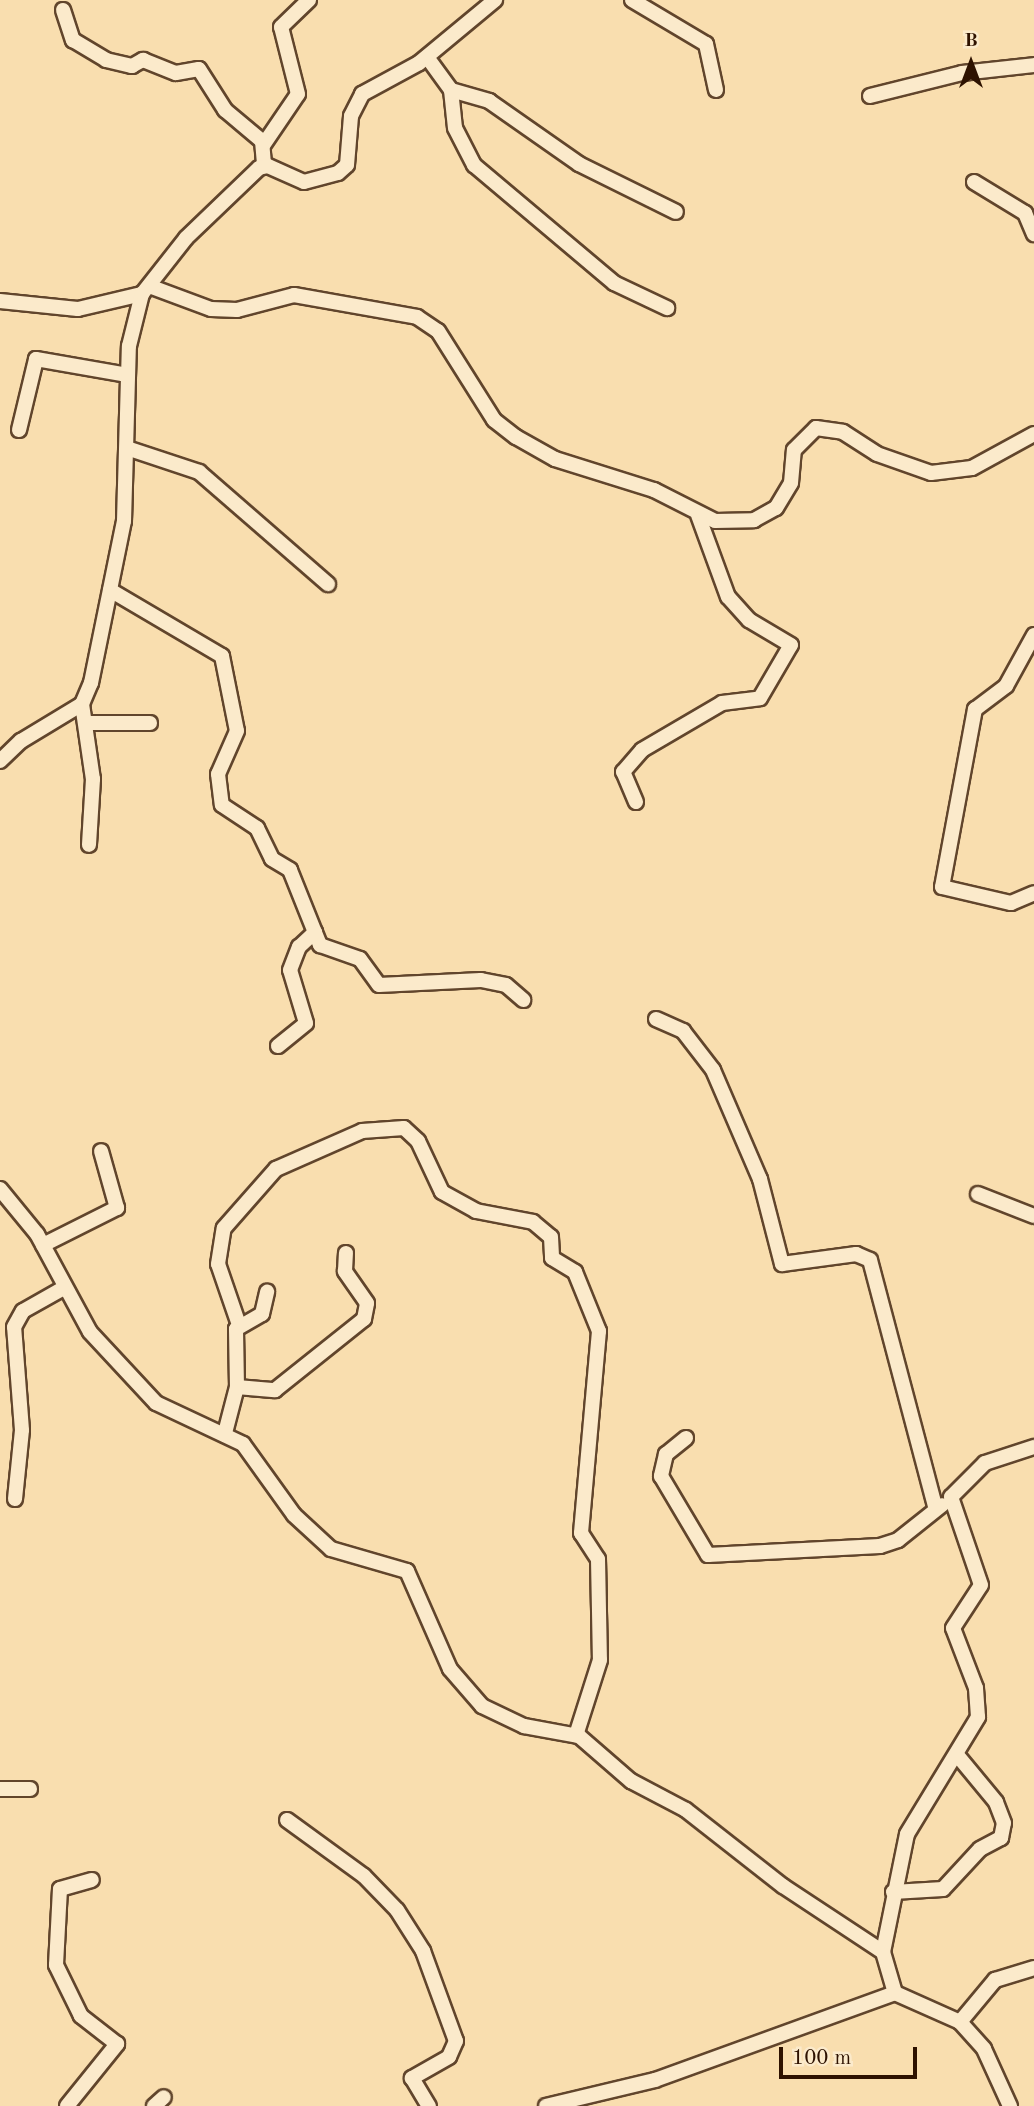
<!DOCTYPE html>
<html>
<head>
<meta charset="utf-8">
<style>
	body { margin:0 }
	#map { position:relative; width:1034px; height:2106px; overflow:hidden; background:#f9deaf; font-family:"Old Standard TT",serif }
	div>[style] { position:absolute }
	.roads { filter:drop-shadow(2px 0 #61452c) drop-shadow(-2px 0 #61452c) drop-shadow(0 2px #61452c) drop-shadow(0 -2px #61452c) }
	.minor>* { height:14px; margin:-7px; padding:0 7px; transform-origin:7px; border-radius:7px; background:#fbeacb }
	span { translate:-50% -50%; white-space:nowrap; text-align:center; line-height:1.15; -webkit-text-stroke:7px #fbeacb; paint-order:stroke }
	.north { position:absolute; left:936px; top:28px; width:70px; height:70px; -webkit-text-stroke:5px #fbeacb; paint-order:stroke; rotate:0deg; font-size:19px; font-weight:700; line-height:28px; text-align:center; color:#2e1200 }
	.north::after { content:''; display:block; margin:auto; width:24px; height:32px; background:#2e1200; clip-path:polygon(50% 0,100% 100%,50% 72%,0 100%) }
	.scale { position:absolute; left:779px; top:2047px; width:138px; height:32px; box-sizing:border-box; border:4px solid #2e1200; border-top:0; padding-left:9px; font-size:21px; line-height:24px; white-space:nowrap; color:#2e1200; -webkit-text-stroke:5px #fbeacb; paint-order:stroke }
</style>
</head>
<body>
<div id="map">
	<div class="roads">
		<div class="minor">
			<i style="left:632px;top:0;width:86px;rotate:30.7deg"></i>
			<i style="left:706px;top:44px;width:47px;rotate:77.7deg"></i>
			<i style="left:63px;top:10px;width:32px;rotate:72deg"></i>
			<i style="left:73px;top:40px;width:39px;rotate:31deg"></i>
			<i style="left:106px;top:60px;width:27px;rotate:13deg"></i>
			<i style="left:132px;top:66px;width:13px;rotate:-29deg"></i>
			<i style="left:143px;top:60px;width:35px;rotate:22deg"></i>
			<i style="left:176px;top:73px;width:23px;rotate:-10deg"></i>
			<i style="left:199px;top:69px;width:49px;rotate:57.6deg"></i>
			<i style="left:225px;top:110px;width:48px;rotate:40deg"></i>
			<i style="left:262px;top:141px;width:25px;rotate:85deg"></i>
			<i style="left:427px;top:57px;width:41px;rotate:54deg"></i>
			<i style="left:451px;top:90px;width:38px;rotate:84deg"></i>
			<i style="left:455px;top:128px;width:42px;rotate:62.8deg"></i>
			<i style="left:474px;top:165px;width:183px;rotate:40.1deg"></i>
			<i style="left:614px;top:283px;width:59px;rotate:25.3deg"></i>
			<i style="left:451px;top:90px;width:40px;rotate:16deg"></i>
			<i style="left:489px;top:101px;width:110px;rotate:35deg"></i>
			<i style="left:579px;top:164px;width:108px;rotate:26.3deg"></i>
			<i style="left:870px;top:96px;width:95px;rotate:-14deg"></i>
			<i style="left:962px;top:73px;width:72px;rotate:-6.3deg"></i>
			<i style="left:264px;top:144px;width:60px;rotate:-55.8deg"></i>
			<i style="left:298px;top:94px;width:69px;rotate:-104.2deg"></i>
			<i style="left:281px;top:27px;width:39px;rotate:-44deg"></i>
			<i style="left:974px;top:182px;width:60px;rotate:31.3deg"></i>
			<i style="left:1025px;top:213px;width:23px;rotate:67deg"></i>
			<i style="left:149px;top:286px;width:66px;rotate:20.4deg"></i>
			<i style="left:211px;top:309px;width:26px;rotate:2deg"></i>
			<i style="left:237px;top:310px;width:59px;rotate:-14.7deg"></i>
			<i style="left:294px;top:295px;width:125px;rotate:10.1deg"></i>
			<i style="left:417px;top:317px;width:25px;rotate:34deg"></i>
			<i style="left:438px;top:331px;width:105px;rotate:57.8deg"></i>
			<i style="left:494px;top:420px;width:28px;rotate:38deg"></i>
			<i style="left:516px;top:437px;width:45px;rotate:29.4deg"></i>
			<i style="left:555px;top:459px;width:104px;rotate:17.4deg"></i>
			<i style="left:654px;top:490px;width:68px;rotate:26.9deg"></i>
			<i style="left:715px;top:521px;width:39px;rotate:-1deg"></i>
			<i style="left:754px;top:520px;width:25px;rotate:-29deg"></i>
			<i style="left:776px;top:508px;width:29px;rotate:-59deg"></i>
			<i style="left:791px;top:483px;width:33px;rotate:-85deg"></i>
			<i style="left:794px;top:450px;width:31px;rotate:-45deg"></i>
			<i style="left:816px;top:428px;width:27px;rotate:8deg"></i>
			<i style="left:843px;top:432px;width:40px;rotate:32.9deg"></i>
			<i style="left:877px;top:454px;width:57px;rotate:19.4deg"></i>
			<i style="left:931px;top:473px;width:41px;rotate:-7deg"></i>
			<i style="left:972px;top:468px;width:71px;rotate:-28.7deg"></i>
			<i style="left:0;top:301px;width:78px;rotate:5.9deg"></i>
			<i style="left:78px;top:309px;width:66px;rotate:-13.2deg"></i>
			<i style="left:19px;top:430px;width:73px;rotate:-76.5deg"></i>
			<i style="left:36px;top:359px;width:93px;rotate:9.9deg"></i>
			<i style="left:130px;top:449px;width:73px;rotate:18.4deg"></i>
			<i style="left:199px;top:472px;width:171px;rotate:41deg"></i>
			<i style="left:110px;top:590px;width:130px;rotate:30.5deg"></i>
			<i style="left:222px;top:656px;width:76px;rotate:78.7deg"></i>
			<i style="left:237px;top:731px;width:47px;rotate:113.8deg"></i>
			<i style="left:218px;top:774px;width:31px;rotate:83deg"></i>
			<i style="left:222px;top:805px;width:42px;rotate:33.3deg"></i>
			<i style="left:257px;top:828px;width:34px;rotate:64deg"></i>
			<i style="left:272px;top:859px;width:21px;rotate:31deg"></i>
			<i style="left:290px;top:870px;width:81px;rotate:68.2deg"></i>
			<i style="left:320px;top:945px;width:42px;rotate:19.3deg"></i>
			<i style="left:360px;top:959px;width:32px;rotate:54deg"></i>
			<i style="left:379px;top:985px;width:102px;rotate:-2.8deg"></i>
			<i style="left:481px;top:980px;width:25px;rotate:11deg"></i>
			<i style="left:506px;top:985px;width:23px;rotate:41deg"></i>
			<i style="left:1034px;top:635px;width:58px;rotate:118.8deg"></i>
			<i style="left:1006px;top:686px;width:39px;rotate:143deg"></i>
			<i style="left:975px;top:709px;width:181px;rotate:100.5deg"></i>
			<i style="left:942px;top:887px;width:71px;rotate:13.1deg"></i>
			<i style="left:1011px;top:903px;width:25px;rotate:-23deg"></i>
			<i style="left:82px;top:704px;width:76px;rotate:81.7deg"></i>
			<i style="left:93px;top:779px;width:66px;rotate:93.5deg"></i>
			<i style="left:89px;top:723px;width:61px"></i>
			<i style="left:0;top:761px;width:29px;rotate:-44deg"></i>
			<i style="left:21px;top:741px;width:71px;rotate:-31.2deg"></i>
			<i style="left:82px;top:704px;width:23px;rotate:-67deg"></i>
			<i style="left:91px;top:683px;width:165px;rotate:-78.5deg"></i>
			<i style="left:124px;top:521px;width:175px;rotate:-88.4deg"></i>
			<i style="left:129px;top:346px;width:54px;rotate:-76deg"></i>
			<i style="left:142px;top:294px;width:71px;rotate:-51.8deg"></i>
			<i style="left:186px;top:238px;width:101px;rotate:-43.8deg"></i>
			<i style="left:259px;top:168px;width:9px;rotate:-13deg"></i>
			<i style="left:268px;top:166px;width:39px;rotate:24deg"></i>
			<i style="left:304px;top:182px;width:35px;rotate:-15deg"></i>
			<i style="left:338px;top:173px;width:12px;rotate:-42deg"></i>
			<i style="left:347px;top:165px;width:49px;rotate:-85.3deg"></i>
			<i style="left:351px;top:116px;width:25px;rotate:-63deg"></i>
			<i style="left:362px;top:94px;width:65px;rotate:-28.5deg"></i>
			<i style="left:419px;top:63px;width:99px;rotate:-39.7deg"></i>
			<i style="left:636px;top:802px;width:33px;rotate:-113deg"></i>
			<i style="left:623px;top:772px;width:29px;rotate:-49deg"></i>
			<i style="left:642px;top:750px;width:93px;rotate:-30.4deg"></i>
			<i style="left:722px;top:703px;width:38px;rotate:-7deg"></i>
			<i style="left:760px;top:698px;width:61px;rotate:-59.7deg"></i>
			<i style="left:791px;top:645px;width:49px;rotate:-149.2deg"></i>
			<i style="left:749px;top:620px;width:31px;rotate:-132deg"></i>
			<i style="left:728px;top:597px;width:87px;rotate:-110.1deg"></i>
			<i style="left:656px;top:1019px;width:30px;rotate:24deg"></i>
			<i style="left:683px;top:1031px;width:49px;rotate:52.4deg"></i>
			<i style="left:713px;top:1070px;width:119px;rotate:66.7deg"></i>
			<i style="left:760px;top:1179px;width:88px;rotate:75.5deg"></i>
			<i style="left:782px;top:1264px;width:75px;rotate:-7.7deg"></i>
			<i style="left:856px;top:1254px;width:15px;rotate:23deg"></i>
			<i style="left:870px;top:1260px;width:254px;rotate:75.2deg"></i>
			<i style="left:278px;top:1046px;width:36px;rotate:-39deg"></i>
			<i style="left:306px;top:1023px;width:55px;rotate:-106.8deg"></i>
			<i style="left:290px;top:970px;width:25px;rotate:-69deg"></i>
			<i style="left:299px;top:947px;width:22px;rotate:-43deg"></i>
			<i style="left:0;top:1189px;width:58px;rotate:50.6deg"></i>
			<i style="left:37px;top:1234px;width:111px;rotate:61.6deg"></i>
			<i style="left:90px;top:1332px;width:97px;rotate:47.1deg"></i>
			<i style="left:156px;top:1403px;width:96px;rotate:25.2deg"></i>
			<i style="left:243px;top:1444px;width:87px;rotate:54.3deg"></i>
			<i style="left:294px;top:1515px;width:50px;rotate:42.6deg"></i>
			<i style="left:331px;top:1549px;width:79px;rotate:16.1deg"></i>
			<i style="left:407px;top:1571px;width:107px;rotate:66.3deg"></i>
			<i style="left:450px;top:1669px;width:49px;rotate:49.1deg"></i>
			<i style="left:482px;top:1706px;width:47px;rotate:25.5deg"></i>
			<i style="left:524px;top:1726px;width:56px;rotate:10.3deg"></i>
			<i style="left:579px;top:1736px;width:69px;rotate:40.9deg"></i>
			<i style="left:631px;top:1781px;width:62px;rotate:27.8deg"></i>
			<i style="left:686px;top:1810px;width:123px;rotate:38.1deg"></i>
			<i style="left:783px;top:1886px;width:120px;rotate:33.4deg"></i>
			<i style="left:978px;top:1194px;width:60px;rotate:21.4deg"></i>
			<i style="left:43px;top:1245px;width:83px;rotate:-26.6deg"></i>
			<i style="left:117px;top:1208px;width:59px;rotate:-105.7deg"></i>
			<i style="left:238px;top:1322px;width:61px;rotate:-109deg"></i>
			<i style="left:218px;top:1264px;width:36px;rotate:-81deg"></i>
			<i style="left:224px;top:1228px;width:79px;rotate:-48.6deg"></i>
			<i style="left:276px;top:1169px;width:94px;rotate:-23.8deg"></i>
			<i style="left:362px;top:1131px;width:42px;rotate:-4.1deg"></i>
			<i style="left:404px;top:1128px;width:19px;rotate:43deg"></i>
			<i style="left:418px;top:1141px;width:56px;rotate:64.8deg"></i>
			<i style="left:442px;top:1192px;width:39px;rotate:29deg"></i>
			<i style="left:476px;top:1211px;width:58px;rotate:10.9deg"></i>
			<i style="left:533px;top:1222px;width:23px;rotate:40deg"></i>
			<i style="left:551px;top:1237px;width:21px;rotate:87deg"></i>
			<i style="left:552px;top:1258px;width:27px;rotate:31deg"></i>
			<i style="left:575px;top:1272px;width:64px;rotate:67.9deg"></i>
			<i style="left:599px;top:1331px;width:203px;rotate:95.1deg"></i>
			<i style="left:581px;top:1533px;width:31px;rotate:57deg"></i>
			<i style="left:598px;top:1559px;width:101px;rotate:88.9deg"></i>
			<i style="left:600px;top:1660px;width:79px;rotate:107.7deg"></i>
			<i style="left:237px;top:1387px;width:58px;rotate:-91deg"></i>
			<i style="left:236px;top:1329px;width:30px;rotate:-30deg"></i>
			<i style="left:262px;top:1314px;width:23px;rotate:-77deg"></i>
			<i style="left:225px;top:1433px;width:48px;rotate:-75.4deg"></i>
			<i style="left:237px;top:1387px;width:38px;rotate:5deg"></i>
			<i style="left:275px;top:1390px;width:114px;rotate:-38.6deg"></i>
			<i style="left:364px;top:1319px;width:16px;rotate:-79deg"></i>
			<i style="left:367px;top:1303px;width:39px;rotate:-125deg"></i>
			<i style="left:345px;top:1271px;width:18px;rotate:-87deg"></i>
			<i style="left:686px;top:1438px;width:26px;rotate:141deg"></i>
			<i style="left:666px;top:1454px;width:23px;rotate:103deg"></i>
			<i style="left:661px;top:1476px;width:92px;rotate:59.3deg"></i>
			<i style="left:708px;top:1555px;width:172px;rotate:-3deg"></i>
			<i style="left:880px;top:1546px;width:19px;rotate:-18deg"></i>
			<i style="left:898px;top:1540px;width:56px;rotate:-38.5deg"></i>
			<i style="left:15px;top:1499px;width:69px;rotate:-84.2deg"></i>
			<i style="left:22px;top:1430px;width:103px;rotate:-94.4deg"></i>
			<i style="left:14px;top:1327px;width:18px;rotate:-61deg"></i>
			<i style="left:23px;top:1311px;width:45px;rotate:-29.4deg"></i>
			<i style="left:0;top:1789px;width:30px"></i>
			<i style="left:287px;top:1820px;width:95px;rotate:36deg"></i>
			<i style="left:364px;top:1876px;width:47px;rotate:45.9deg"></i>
			<i style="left:397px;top:1910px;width:49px;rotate:57.6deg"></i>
			<i style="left:423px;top:1951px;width:96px;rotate:69.9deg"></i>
			<i style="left:456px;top:2041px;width:17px;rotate:114deg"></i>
			<i style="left:449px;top:2057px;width:43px;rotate:150.4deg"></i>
			<i style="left:412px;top:2078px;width:33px;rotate:59deg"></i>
			<i style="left:893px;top:1892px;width:50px;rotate:-3.4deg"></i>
			<i style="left:943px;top:1889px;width:54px;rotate:-47.2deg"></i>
			<i style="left:980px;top:1849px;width:24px;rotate:-28deg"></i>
			<i style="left:1001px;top:1838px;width:15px;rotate:-79deg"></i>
			<i style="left:1004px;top:1823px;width:22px;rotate:-111deg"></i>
			<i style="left:996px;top:1802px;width:60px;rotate:-129.6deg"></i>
			<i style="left:895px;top:1993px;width:43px;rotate:-106.3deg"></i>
			<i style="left:883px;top:1952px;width:120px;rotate:-78.5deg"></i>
			<i style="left:907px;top:1834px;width:137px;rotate:-58.7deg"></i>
			<i style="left:978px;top:1717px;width:29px;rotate:-94deg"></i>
			<i style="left:976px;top:1688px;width:64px;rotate:-111deg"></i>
			<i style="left:953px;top:1628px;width:51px;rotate:-56.9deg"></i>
			<i style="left:981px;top:1585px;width:93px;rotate:-108.8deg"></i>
			<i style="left:951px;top:1497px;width:48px;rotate:-45deg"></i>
			<i style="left:985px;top:1463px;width:52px;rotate:-18.1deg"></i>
			<i style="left:960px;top:2022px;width:55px;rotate:-50.2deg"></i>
			<i style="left:995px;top:1980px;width:41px;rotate:-17.1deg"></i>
			<i style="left:67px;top:2106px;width:80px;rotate:-51.1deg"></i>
			<i style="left:117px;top:2044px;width:46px;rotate:-142.1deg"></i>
			<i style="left:81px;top:2016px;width:57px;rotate:-116.1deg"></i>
			<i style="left:56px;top:1965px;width:76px;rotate:-87deg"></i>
			<i style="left:60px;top:1889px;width:33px;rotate:-16deg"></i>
			<i style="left:154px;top:2106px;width:13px;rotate:-42deg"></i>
			<i style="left:546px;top:2106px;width:112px;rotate:-13.4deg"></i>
			<i style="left:655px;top:2080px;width:255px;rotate:-19.9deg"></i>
			<i style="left:895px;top:1993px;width:71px;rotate:24deg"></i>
			<i style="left:960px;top:2022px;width:36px;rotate:48deg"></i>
			<i style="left:984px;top:2049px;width:63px;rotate:65.5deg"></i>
		</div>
	</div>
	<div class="north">B</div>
	<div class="scale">100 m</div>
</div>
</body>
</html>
